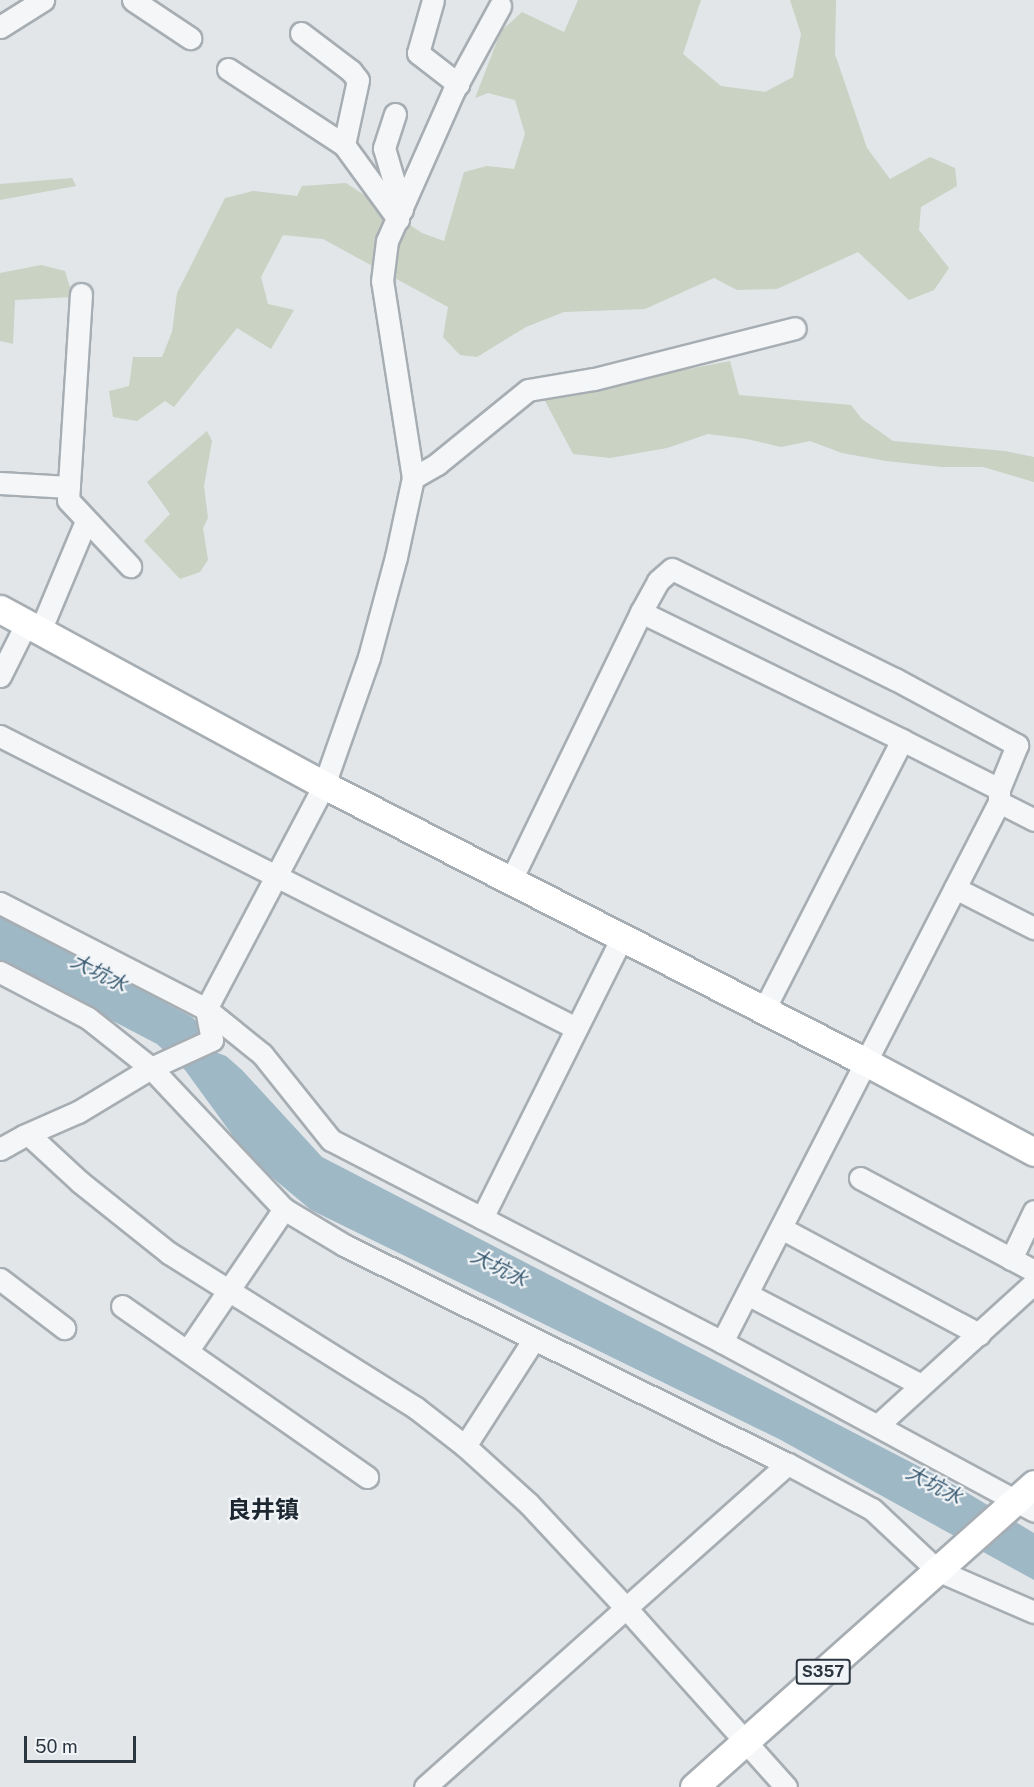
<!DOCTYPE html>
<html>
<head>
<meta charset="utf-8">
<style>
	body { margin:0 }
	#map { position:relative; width:1034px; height:1787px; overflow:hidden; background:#e2e6e9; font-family:"Public Sans","Noto Sans SC",sans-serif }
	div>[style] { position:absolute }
	.green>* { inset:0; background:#c9d2c3 }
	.water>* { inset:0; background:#9fb8c6 }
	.roads { filter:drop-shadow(2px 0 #a7aeb3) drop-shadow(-2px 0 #a7aeb3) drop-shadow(0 2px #a7aeb3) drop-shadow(0 -2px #a7aeb3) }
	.minor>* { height:21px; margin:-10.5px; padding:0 10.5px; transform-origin:10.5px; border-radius:10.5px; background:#f4f6f8 }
	.major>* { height:27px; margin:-13.5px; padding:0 13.5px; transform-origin:13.5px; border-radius:13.5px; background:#fff }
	span { translate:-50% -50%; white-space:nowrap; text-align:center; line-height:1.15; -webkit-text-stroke:4.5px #f1f4f7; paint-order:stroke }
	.shield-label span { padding:2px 4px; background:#f1f4f7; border:2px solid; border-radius:4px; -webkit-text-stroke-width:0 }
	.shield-label { font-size:16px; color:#2b3640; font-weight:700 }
	.water-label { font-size:20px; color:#385a71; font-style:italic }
	.district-label { font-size:24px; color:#1d2731; font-weight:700 }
	.scale { position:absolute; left:24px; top:1736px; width:112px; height:27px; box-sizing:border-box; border:3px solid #2b3640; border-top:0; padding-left:8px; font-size:18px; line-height:21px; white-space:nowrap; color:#2b3640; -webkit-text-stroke:4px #f1f4f7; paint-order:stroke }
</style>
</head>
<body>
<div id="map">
	<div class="green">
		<i style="clip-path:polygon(578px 0,701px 0,683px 54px,721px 86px,765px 92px,793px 77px,801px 34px,790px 0,836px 0,835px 54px,867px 148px,890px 179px,930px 157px,955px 168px,957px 186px,921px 207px,919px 230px,949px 268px,934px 290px,909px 300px,858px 252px,777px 289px,737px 290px,714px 278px,645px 309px,564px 312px,526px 327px,477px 357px,460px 355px,443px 337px,448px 307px,323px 239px,283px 235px,261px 277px,268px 304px,294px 310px,271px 349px,237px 328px,174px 407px,165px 401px,137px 421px,113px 417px,109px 391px,129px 386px,133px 357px,162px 357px,172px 332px,177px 293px,225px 198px,253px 191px,297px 196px,302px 186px,346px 183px,422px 233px,444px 241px,464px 172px,487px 166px,514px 169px,525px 134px,515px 100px,488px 93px,475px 98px,501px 31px,522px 12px,564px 32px)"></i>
		<i style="clip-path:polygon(72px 178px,76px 186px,0 200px,0 184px)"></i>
		<i style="clip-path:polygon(41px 265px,65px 271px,73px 297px,15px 300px,13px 344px,0 341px,0 273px)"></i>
		<i style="clip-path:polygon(730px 361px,739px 395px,851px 405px,862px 419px,893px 441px,1005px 451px,1034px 457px,1034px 482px,983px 467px,942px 467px,886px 461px,842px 453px,810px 441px,781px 447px,747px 439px,708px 434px,667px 448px,610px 458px,573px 454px,543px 397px)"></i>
		<i style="clip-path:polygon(207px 431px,212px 441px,204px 486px,208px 518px,203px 528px,208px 560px,200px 572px,180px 579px,144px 541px,170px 514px,147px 482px)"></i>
	</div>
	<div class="water">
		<i style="clip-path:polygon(0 915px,192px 1017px,203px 1028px,203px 1036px,215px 1052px,226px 1056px,242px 1070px,322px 1157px,951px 1483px,1034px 1533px,1034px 1580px,779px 1439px,311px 1210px,249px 1158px,185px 1070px,157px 1044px,0 962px)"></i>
	</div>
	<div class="roads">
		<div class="minor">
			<i style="left:133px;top:0;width:69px;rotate:33.7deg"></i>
			<i style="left:433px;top:0;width:55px;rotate:105.8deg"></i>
			<i style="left:418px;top:53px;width:51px;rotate:37.8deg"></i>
			<i style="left:0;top:27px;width:51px;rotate:-32.1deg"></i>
			<i style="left:301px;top:33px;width:63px;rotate:37.2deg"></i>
			<i style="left:351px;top:71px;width:11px;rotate:52deg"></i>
			<i style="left:358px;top:80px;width:66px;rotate:102.2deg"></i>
			<i style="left:344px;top:145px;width:92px;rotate:53.9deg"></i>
			<i style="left:228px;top:69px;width:139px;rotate:33.2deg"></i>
			<i style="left:395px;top:114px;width:36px;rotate:108deg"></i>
			<i style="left:384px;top:148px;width:64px;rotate:73.6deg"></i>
			<i style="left:81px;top:294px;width:206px;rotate:93.6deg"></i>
			<i style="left:68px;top:500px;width:91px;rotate:46.8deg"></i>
			<i style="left:413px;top:478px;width:28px;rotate:-30deg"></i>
			<i style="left:437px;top:464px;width:117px;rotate:-39.1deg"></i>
			<i style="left:528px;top:390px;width:67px;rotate:-9.5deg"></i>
			<i style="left:594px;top:379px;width:207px;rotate:-14.2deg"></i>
			<i style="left:0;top:483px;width:69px;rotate:3.3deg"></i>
			<i style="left:641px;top:612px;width:291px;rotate:26.1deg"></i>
			<i style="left:902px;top:740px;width:303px;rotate:117.1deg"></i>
			<i style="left:40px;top:631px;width:119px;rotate:-67.3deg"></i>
			<i style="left:0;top:676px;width:58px;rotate:-63.4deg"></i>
			<i style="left:0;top:736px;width:646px;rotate:26.88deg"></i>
			<i style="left:902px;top:740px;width:109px;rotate:26.8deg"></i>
			<i style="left:999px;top:789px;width:13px;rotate:90deg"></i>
			<i style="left:511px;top:880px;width:298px;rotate:-64.1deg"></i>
			<i style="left:641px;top:612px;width:35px;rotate:-61deg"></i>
			<i style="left:658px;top:581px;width:18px;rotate:-41deg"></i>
			<i style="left:672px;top:569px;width:249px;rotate:26.3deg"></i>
			<i style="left:895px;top:679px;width:139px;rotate:28.4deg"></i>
			<i style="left:1017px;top:745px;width:48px;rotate:112.2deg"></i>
			<i style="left:955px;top:888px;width:89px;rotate:26.9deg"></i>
			<i style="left:0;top:903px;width:232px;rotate:27.2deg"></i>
			<i style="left:206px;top:1009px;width:72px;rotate:38.8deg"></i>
			<i style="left:262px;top:1054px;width:110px;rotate:51.3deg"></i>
			<i style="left:331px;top:1140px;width:440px;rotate:27.3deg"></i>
			<i style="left:722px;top:1342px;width:355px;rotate:28.4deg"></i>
			<i style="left:0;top:972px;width:99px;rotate:27.6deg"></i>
			<i style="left:88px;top:1018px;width:80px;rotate:38.4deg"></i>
			<i style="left:151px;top:1068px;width:194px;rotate:46.7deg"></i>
			<i style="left:284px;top:1209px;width:70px;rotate:31deg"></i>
			<i style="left:344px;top:1245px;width:495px;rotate:26.3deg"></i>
			<i style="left:788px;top:1464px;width:95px;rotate:28.2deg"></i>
			<i style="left:872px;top:1509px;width:89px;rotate:43.2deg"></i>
			<i style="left:937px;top:1570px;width:106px;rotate:23.4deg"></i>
			<i style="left:28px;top:1134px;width:71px;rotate:42.7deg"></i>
			<i style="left:80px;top:1182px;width:114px;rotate:38.6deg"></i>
			<i style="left:169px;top:1253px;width:292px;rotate:32.1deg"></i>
			<i style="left:416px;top:1408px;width:62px;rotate:37.8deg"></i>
			<i style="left:465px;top:1446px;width:86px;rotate:42.2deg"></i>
			<i style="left:529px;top:1504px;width:142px;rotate:47deg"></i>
			<i style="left:626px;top:1608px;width:240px;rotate:48.2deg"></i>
			<i style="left:0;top:1149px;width:26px;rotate:-29deg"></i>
			<i style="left:23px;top:1136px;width:60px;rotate:-23.6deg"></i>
			<i style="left:78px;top:1112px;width:85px;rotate:-31.1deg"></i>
			<i style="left:151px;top:1068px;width:67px;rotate:-24.7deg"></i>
			<i style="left:212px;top:1040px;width:32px;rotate:-101deg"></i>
			<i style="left:206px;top:1009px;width:253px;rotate:-62.2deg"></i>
			<i style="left:324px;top:785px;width:136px;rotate:-70.6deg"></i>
			<i style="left:369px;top:657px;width:104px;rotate:-74.9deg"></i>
			<i style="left:396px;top:557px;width:81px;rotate:-77.9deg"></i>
			<i style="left:413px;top:478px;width:199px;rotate:-98.9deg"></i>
			<i style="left:382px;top:281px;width:40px;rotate:-82.9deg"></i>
			<i style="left:387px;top:241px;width:165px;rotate:-66.1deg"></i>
			<i style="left:454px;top:90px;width:96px;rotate:-61.3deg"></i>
			<i style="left:860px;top:1178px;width:197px;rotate:28.1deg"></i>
			<i style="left:482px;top:1218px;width:314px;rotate:-63.5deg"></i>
			<i style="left:781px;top:1228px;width:225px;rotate:28.2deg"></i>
			<i style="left:1011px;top:1259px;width:53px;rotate:-64.4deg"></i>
			<i style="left:0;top:1279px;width:81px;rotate:37.4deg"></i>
			<i style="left:747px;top:1294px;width:196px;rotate:27.6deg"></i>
			<i style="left:122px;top:1306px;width:299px;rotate:34.9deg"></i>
			<i style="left:722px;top:1342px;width:607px;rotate:-62.84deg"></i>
			<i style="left:999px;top:802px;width:39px;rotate:27deg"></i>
			<i style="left:188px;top:1350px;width:171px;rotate:-55.8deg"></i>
			<i style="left:878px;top:1425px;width:211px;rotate:-42.3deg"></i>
			<i style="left:465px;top:1446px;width:127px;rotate:-57.2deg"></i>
			<i style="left:425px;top:1787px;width:486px;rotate:-41.7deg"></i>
		</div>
		<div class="major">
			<i style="left:0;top:609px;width:369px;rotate:28.5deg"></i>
			<i style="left:324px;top:785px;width:602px;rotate:27.08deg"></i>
			<i style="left:860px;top:1059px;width:197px;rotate:28.1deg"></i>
			<i style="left:694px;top:1787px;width:455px;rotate:-41.7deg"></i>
		</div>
	</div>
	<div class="shield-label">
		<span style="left:823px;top:1672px">S357</span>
	</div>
	<div class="water-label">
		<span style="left:99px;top:973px;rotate:27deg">大坑水</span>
		<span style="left:499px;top:1268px;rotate:27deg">大坑水</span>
		<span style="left:934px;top:1485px;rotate:28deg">大坑水</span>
	</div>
	<div class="district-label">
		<span style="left:263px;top:1510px">良井镇</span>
	</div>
	<div class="scale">50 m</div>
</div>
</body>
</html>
